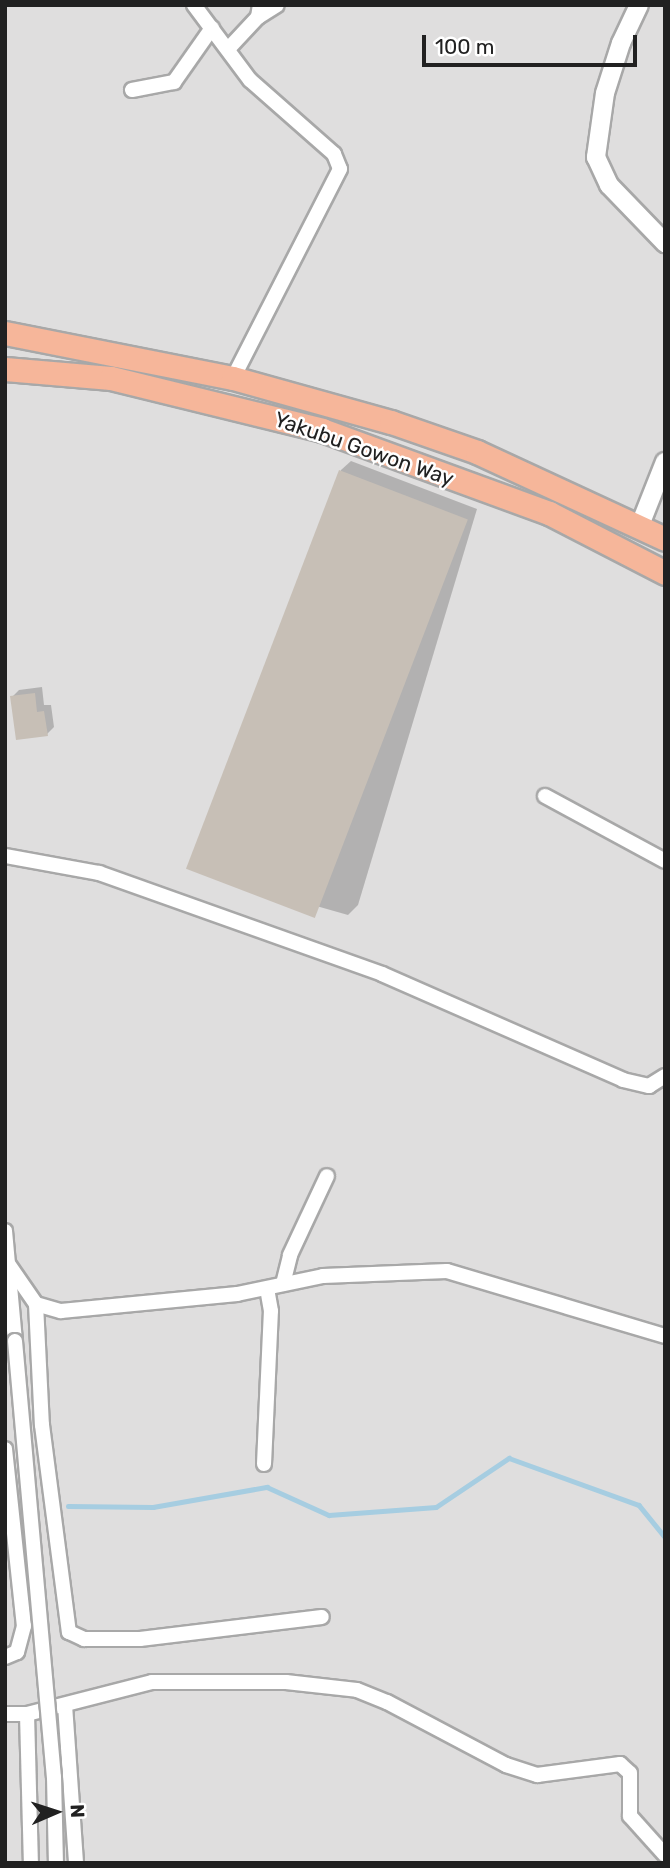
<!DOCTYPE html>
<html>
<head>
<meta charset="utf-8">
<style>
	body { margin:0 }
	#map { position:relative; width:670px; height:1868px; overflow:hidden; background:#f2efe7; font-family:Rubik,sans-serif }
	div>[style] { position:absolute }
	.residential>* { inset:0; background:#dfdede; transform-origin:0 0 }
	.shadow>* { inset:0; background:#0003 }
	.stream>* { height:4.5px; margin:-2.25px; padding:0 2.25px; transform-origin:2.25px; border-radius:2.25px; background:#a6cde1 }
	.building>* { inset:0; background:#c7bfb6; transform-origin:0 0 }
	.roads { filter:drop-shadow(2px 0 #a8a8a8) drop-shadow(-2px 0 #a8a8a8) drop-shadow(0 2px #a8a8a8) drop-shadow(0 -2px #a8a8a8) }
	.minor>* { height:14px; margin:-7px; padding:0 7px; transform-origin:7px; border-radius:7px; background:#fff }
	.tertiary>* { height:18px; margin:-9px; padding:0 9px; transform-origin:9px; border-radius:9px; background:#fff }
	.trunk>* { height:23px; margin:-11.5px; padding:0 11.5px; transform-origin:11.5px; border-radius:11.5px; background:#f6b69a }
	.bridges { filter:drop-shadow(2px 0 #a8a8a8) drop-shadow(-2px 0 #a8a8a8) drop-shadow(0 2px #a8a8a8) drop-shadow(0 -2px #a8a8a8) }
	.minor-bridge>* { height:14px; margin:-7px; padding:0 7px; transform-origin:7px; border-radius:7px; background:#fff }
	span { translate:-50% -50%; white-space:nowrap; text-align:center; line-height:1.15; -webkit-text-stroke:5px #fff; paint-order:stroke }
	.street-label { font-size:21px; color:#212121 }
	.frame { position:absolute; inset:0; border:7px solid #212121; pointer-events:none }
	.north { position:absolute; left:21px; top:1777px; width:70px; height:70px; -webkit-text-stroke:5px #fff; paint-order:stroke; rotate:87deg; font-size:19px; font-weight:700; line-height:28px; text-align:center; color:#212121 }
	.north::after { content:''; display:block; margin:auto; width:24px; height:32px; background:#212121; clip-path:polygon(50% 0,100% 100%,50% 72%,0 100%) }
	.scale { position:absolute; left:422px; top:35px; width:215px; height:32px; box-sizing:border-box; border:4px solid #212121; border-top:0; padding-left:9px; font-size:21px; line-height:24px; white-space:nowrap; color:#212121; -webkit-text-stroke:5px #fff; paint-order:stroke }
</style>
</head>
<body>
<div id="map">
	<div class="residential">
		<i style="left:5px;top:5px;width:660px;height:1858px"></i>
	</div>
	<div class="shadow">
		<i style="clip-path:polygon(351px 461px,477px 509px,358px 905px,348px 915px,215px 877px,341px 470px)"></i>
		<i style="clip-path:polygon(42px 687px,44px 705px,51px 705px,54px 727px,47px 734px,12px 697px,19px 690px)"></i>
	</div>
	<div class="stream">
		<i style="left:68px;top:1506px;width:85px;rotate:0.7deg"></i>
		<i style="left:153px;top:1507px;width:116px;rotate:-10deg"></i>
		<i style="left:267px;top:1487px;width:68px;rotate:24.3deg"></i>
		<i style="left:329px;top:1515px;width:107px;rotate:-4.3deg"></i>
		<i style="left:436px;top:1507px;width:88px;rotate:-33.9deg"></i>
		<i style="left:509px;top:1458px;width:138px;rotate:19.9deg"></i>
		<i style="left:639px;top:1505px;width:41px;rotate:50.9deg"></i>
	</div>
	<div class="building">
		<i style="left:339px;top:470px;width:138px;height:427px;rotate:21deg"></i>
		<i style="clip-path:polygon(35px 693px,37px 712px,44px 711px,48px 736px,16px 740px,10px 696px)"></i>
	</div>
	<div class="roads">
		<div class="minor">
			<i style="left:194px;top:5px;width:94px;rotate:53.3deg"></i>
			<i style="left:250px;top:80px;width:112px;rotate:41.4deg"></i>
			<i style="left:334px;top:154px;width:16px;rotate:68deg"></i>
			<i style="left:340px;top:169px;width:235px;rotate:117.1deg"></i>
			<i style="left:258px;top:17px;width:22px;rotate:-32deg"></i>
			<i style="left:229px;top:48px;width:42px;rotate:-46.9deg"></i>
			<i style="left:258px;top:17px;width:12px;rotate:-81deg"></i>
			<i style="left:132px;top:90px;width:43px;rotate:-10.8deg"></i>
			<i style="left:174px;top:82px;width:66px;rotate:-54.9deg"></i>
			<i style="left:545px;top:796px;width:136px;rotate:28.4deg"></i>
			<i style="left:5px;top:856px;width:96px;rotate:10.3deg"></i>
			<i style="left:99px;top:873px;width:300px;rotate:19.6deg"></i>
			<i style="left:382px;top:974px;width:263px;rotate:23.7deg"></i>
			<i style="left:623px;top:1080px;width:27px;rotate:13deg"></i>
			<i style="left:649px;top:1086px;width:19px;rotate:-32deg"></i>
			<i style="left:5px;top:1231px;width:110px;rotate:84.8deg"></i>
			<i style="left:9px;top:1265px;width:47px;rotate:55.3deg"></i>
			<i style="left:36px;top:1304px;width:26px;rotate:16deg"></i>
			<i style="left:61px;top:1311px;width:177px;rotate:-5.5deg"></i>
			<i style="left:237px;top:1294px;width:88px;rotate:-11.8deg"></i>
			<i style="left:323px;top:1276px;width:124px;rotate:-2.3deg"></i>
			<i style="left:447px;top:1271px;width:227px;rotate:16.6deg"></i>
			<i style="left:283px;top:1284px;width:30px;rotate:-76deg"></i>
			<i style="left:290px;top:1255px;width:87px;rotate:-64.9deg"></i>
			<i style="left:36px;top:1304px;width:121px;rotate:87.2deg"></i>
			<i style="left:42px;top:1425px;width:209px;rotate:82.6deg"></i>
			<i style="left:69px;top:1632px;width:17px;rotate:25deg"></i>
			<i style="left:84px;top:1639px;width:56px"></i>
			<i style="left:140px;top:1639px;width:183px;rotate:-6.9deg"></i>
			<i style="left:5px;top:1449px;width:178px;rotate:83.9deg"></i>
			<i style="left:24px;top:1626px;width:27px;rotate:105deg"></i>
			<i style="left:17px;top:1652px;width:13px;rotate:157deg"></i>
			<i style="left:264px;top:1464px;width:153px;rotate:-87.4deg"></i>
			<i style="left:271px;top:1311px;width:23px;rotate:-100deg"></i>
			<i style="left:65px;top:1705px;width:158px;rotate:86deg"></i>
			<i style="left:5px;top:1714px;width:22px"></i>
			<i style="left:27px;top:1714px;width:129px;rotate:-14.4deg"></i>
			<i style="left:152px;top:1682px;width:134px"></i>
			<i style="left:286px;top:1682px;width:71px;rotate:6.4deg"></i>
			<i style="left:357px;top:1690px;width:32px;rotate:22deg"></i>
			<i style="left:387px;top:1702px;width:135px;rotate:27.9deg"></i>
			<i style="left:506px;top:1765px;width:33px;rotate:18deg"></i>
			<i style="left:537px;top:1775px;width:84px;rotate:-7.5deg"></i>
			<i style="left:620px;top:1764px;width:13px;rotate:42deg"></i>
			<i style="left:630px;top:1773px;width:43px;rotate:90deg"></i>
			<i style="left:630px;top:1816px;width:52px;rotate:48.1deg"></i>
			<i style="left:27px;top:1714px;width:149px;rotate:88.5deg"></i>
		</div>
		<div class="tertiary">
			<i style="left:639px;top:5px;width:42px;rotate:115.3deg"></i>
			<i style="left:621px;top:43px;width:52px;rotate:107.7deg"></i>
			<i style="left:605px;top:93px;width:65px;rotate:98deg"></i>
			<i style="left:596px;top:157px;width:31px;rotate:65deg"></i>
			<i style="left:609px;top:185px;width:81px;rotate:46deg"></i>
			<i style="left:640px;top:525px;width:68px;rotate:-68.4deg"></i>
		</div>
		<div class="trunk">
			<i style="left:5px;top:333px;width:232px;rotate:11.2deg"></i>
			<i style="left:233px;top:378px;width:164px;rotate:15.6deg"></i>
			<i style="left:391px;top:422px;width:91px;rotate:19.2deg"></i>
			<i style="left:477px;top:452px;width:207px;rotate:24.8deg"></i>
			<i style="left:5px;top:369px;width:106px;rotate:4.9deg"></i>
			<i style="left:111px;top:378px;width:217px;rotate:13.8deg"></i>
			<i style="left:322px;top:430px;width:242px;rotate:20.1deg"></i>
			<i style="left:549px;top:513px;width:131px;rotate:27.3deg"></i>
		</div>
	</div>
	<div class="bridges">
		<div class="minor-bridge">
			<i style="left:15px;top:1341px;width:438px;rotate:84.9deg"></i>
			<i style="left:54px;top:1777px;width:86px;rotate:88.7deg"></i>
		</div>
	</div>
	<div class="street-label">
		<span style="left:364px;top:449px;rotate:19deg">Yakubu Gowon Way</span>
	</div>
	<div class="frame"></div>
	<div class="north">N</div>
	<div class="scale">100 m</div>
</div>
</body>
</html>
